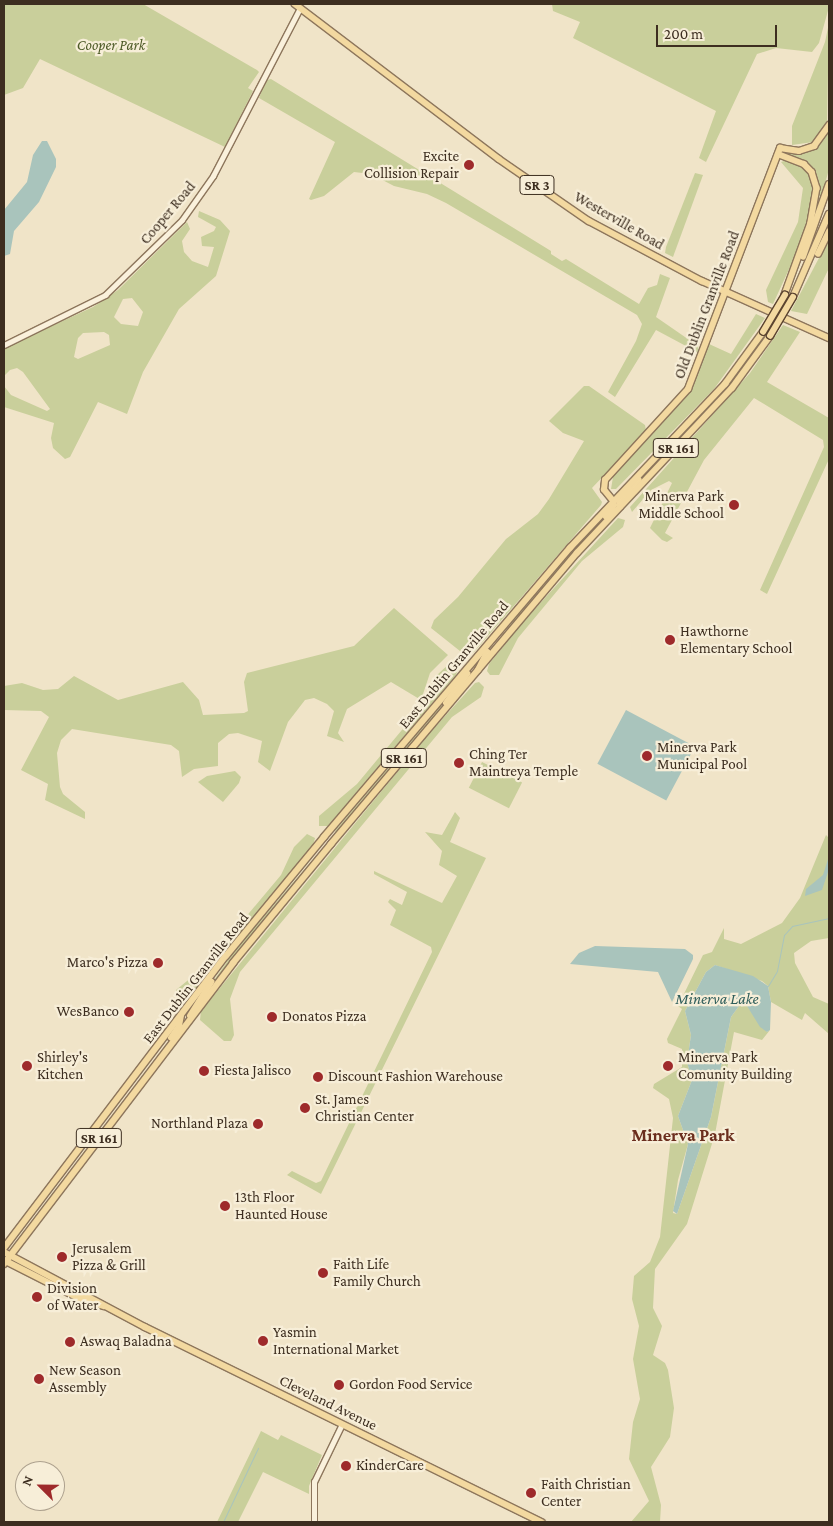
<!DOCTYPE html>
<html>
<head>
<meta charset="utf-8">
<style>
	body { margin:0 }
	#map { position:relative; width:833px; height:1526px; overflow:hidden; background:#f0e4c8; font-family:"Crimson Pro",serif }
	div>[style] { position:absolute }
	.green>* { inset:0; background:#c9cf9b; transform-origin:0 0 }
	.water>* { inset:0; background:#a9c4bc; transform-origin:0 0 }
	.stream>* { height:1px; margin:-0.5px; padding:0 0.5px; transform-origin:0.5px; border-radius:0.5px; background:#a9c4bc }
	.roads { filter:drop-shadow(1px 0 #8d765c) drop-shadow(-1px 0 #8d765c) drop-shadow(0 1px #8d765c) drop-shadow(0 -1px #8d765c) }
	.minor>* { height:4.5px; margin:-2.25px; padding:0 2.25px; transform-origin:2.25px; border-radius:2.25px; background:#faf1dc }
	.major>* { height:5.5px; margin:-2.75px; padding:0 2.75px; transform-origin:2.75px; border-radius:2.75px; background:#f3d9a0 }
	.bridges { filter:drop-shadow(1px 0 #5b4430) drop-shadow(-1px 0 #5b4430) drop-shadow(0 1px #5b4430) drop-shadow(0 -1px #5b4430) }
	.major-bridge>* { height:5.5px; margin:-2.75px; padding:0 2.75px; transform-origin:2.75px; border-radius:2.75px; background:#f3d9a0 }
	.dots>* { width:14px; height:14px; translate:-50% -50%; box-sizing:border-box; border:2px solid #f7eed8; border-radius:50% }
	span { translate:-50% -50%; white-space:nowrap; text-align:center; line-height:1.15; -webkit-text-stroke:4.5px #f7eed8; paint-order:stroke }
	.shield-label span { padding:1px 4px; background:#f7eed8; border:1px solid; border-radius:4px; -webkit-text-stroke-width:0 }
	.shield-label { font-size:14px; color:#3d2e20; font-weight:700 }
	.park-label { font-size:15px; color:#4d5a26; font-style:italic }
	.poi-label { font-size:15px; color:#3d2e20 }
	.right { translate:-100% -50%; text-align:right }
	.left { translate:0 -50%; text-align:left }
	.street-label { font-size:15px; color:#3d2e20 }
	.water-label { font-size:16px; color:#2f5d5a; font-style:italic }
	.quarter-label { font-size:18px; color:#6b2e1e; font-weight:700 }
	.frame { position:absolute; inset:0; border:5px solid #3d2e20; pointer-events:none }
	.north { position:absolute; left:15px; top:1461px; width:50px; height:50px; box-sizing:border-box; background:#f7eed8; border:1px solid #ada18e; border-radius:50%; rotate:293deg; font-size:14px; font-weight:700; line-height:20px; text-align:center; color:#3d2e20 }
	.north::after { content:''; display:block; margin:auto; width:18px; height:22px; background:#9e2a2b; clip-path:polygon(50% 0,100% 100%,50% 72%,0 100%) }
	.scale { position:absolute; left:656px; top:25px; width:121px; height:22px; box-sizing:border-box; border:2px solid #3d2e20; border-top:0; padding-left:6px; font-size:15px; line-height:18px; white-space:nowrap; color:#3d2e20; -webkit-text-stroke:4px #f7eed8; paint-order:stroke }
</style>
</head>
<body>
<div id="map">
	<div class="green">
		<i style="clip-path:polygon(4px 4px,143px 4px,257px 70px,259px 72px,248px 88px,253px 91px,225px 147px,40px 59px,23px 88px,4px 95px)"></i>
		<i style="clip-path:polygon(552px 4px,829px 4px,829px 7px,819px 43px,812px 52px,776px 48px,757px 54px,706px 162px,699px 158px,716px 111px,573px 38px,580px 22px,553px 11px)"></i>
		<i style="clip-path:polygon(829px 23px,827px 121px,813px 142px,792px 145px,792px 126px,825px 42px)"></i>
		<i style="clip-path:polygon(271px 79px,551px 251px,551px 254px,562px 261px,566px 259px,639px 304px,648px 288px,657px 285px,660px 274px,670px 278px,656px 317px,698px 346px,699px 353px,656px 330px,615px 397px,608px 392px,636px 341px,642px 324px,637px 315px,446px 203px,427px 194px,394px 186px,371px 174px,354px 172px,324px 196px,311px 200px,309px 199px,335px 142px,259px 98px,266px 80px)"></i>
		<i style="clip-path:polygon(829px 130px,829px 169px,820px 202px,819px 184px,813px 169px,786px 153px,814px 148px)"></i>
		<i style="clip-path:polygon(787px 160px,805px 167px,814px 187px,803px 239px,773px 304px,768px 302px,766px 290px,798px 222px,803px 188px,781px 162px)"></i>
		<i style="clip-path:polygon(695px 173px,703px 175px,673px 257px,665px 253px,666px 247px)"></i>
		<i style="clip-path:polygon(evenodd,199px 211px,220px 220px,230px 231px,216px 276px,179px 309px,143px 372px,127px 414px,98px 402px,70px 457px,65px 459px,53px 448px,51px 438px,54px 423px,4px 407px,4px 386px,11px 395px,47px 411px,50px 409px,23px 372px,17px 368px,10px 370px,4px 376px,4px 348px,93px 307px,118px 290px,187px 222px,190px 229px,182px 241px,184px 252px,192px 261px,208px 267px,214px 247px,202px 246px,201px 237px,214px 231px,216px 227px,198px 217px,199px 211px,132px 298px,143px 312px,138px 326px,121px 324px,114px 317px,123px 299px,132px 298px,199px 211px,104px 332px,109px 335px,110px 345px,78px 359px,74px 357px,78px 338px,83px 333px,104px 332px)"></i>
		<i style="clip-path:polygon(829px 239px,829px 268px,807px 314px,791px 311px)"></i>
		<i style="clip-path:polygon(756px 314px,765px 318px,714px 389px,616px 489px,611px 489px,613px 477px,686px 396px,709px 344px,731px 354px)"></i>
		<i style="clip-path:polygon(783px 325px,800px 332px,767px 382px,829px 418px,829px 459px,767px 594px,760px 590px,824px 447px,823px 440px,754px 398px,704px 460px,665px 533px,673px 538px,667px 542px,662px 540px,650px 528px,672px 483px,669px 481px,651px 490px,632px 512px,630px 507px,750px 373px)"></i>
		<i style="clip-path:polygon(584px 386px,589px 386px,645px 425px,646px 431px,592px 488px,602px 502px,601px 505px,474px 652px,465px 655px,431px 628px,434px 620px,458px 597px,506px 539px,538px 514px,549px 499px,584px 441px,563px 433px,549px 421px)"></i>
		<i style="clip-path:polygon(601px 518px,602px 520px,489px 653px,530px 598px)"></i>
		<i style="clip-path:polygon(618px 518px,625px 520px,623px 527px,582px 561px,518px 638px,499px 675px,490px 675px,487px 671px,489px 664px,522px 623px)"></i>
		<i style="clip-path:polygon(394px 608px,448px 655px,430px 673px,421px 700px,391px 682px,347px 709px,338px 733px,344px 742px,327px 736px,334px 711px,327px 704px,314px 698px,305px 700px,288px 722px,270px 771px,258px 762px,262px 741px,238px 733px,229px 734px,218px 743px,218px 766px,194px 769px,182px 777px,179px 751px,171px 745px,72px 729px,61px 740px,57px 753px,60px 787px,63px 794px,85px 812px,85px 819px,45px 800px,48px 784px,21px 770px,49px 717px,41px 711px,4px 710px,4px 686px,22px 683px,43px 690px,58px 689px,74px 676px,118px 700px,183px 682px,199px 700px,203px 715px,244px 713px,248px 711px,244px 682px,247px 673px,354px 646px)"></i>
		<i style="clip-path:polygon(452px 661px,459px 665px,456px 675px,328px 826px,319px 826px,319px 816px,357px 784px,421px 707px,436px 676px)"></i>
		<i style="clip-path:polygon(479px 682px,484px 687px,481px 697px,452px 717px,240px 972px,230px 999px,234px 1035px,231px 1041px,224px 1041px,200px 1020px,201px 1011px,426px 737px,475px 683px)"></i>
		<i style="clip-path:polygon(458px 685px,421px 734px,336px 833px,335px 831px)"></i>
		<i style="left:482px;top:762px;width:45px;height:29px;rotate:27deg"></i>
		<i style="clip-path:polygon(235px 771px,241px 777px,239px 783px,223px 802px,198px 782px,207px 776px)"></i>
		<i style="clip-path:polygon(455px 812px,460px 818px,450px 842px,486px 858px,321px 1194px,287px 1175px,292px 1171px,316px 1183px,321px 1181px,432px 952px,431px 947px,390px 925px,396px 910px,388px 902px,390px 899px,402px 905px,407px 892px,374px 874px,374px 871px,442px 903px,457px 876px,439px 865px,442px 851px,425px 832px,442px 835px)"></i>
		<i style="clip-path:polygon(307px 834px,315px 838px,313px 846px,185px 1001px,177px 1002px,176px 990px,203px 968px,281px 875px,294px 847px)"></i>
		<i style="clip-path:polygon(826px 835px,829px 838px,829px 938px,811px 941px,794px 953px,795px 963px,813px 997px,829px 1004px,829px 1034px,805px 1013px,802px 1020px,771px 1002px,768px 986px,762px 981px,715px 965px,706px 972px,685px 1011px,691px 1035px,687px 1062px,692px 1080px,678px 1116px,688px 1144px,678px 1180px,673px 1213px,677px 1214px,711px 1117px,731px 1017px,739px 1006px,747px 1006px,767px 1032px,770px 1030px,762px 1040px,734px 1032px,715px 1134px,687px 1224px,655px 1269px,653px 1308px,662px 1326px,653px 1355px,665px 1363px,668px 1370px,674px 1408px,670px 1437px,651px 1467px,661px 1505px,660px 1522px,631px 1522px,649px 1501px,629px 1459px,633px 1422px,640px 1399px,633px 1359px,639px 1326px,632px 1299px,634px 1276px,650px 1262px,660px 1237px,673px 1118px,669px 1099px,653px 1088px,654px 1084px,682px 1067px,682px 1049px,668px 1043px,667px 1039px,682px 1009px,678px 1006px,703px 955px,712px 952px,724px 928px,724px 939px,741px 944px,782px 923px,800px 898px)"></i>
		<i style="clip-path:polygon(322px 849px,275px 909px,200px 1000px,236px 949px)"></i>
		<i style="clip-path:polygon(261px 1431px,278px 1440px,281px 1435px,322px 1455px,309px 1486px,309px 1494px,263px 1472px,238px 1522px,217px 1522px)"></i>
	</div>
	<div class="water">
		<i style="clip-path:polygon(42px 141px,47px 141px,56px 159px,56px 167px,39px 202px,14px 231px,10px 254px,4px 256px,4px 210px,27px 182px,33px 155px)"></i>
		<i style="left:626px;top:710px;width:78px;height:61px;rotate:28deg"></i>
		<i style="clip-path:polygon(829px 856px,829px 869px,822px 890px,805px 896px,806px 889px,823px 875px)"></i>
		<i style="clip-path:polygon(595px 946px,685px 949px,693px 955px,693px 959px,672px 1002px,658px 972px,570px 964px,579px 953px)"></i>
		<i style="clip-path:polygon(715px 965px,753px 976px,768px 986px,771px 1002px,770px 1030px,767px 1032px,760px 1027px,747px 1006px,739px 1006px,731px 1017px,711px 1117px,677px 1214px,673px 1211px,688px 1144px,678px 1116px,692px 1080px,687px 1062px,691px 1035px,685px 1011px,706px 972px)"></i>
	</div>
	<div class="stream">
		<i style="left:768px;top:986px;width:17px;rotate:-59deg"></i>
		<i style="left:777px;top:971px;width:37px;rotate:-79deg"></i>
		<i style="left:784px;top:935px;width:12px;rotate:-48deg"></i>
		<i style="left:792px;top:926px;width:38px;rotate:-12deg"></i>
		<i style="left:223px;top:1522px;width:82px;rotate:-64.7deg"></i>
	</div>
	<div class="roads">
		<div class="minor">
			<i style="left:4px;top:345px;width:113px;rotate:-26.3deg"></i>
			<i style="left:105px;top:295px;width:107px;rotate:-44.2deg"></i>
			<i style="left:182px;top:220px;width:54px;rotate:-54.8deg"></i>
			<i style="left:213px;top:176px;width:189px;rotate:-62.6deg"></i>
			<i style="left:314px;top:1522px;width:40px;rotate:-90deg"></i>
			<i style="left:314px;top:1482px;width:64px;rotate:-64.2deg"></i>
		</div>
		<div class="major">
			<i style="left:295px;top:4px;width:256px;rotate:37.2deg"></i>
			<i style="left:499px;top:159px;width:109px;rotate:34.6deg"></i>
			<i style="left:589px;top:221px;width:128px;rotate:28deg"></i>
			<i style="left:702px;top:281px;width:139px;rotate:24.2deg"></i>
			<i style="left:778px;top:154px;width:28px;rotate:21deg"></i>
			<i style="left:804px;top:164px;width:11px;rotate:45deg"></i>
			<i style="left:812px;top:172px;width:17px;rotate:73deg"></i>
			<i style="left:817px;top:188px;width:36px;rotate:100deg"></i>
			<i style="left:811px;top:223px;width:77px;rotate:109.9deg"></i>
			<i style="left:818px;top:254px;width:25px;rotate:-64deg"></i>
			<i style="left:803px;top:257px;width:77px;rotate:-70.4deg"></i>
			<i style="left:793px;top:297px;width:90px;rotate:-66.6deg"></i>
			<i style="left:613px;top:501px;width:14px;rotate:-129deg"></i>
			<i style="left:604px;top:490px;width:10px;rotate:-84deg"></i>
			<i style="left:605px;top:480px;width:123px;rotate:-47.6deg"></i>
			<i style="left:688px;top:389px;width:258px;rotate:-69.1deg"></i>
			<i style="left:780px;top:148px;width:19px;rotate:9deg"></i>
			<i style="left:799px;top:151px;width:16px;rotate:-18deg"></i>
			<i style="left:814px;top:146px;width:26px;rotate:-54deg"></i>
			<i style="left:620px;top:507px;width:6px;rotate:-90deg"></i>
			<i style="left:620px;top:501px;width:28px;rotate:-49deg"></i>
			<i style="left:606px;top:517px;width:14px;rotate:-56deg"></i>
			<i style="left:614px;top:505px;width:4px;rotate:-104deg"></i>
			<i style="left:478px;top:670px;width:20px;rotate:-63deg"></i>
			<i style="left:446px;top:703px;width:36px;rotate:-54deg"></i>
			<i style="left:190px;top:1016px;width:40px;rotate:-58deg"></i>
			<i style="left:171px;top:1038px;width:14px;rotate:-56deg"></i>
			<i style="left:179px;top:1026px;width:10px;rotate:-79deg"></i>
			<i style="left:4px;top:1248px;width:367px;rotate:-52.8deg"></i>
			<i style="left:226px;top:956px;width:154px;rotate:-50.5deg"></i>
			<i style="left:324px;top:837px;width:380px;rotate:-49.6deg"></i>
			<i style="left:570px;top:548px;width:226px;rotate:-46.6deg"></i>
			<i style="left:725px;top:384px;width:64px;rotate:-53.8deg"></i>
			<i style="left:4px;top:1252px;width:160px;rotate:28deg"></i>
			<i style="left:145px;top:1327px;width:442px;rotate:26.2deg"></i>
			<i style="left:4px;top:1260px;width:84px;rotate:26.9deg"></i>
			<i style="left:79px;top:1298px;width:26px;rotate:18deg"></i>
			<i style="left:4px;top:1264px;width:378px;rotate:-52.7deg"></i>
			<i style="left:233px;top:963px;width:154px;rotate:-50.5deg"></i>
			<i style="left:331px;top:844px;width:381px;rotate:-49.8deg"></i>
			<i style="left:577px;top:553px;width:226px;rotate:-46.8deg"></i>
			<i style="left:732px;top:388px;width:64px;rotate:-53.8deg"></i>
		</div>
	</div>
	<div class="bridges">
		<div class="major-bridge">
			<i style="left:763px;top:332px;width:43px;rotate:-59.3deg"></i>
			<i style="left:770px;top:336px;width:45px;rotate:-59.5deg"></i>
		</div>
	</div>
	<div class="dots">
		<i style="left:469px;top:165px;background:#9e2a2b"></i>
		<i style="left:734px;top:505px;background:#9e2a2b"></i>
		<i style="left:670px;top:640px;background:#9e2a2b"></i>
		<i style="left:647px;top:756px;background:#9e2a2b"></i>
		<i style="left:459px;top:763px;background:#9e2a2b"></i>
		<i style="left:158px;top:963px;background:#9e2a2b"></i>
		<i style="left:129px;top:1012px;background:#9e2a2b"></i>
		<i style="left:272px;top:1017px;background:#9e2a2b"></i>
		<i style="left:27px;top:1066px;background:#9e2a2b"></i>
		<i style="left:668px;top:1066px;background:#9e2a2b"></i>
		<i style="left:204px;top:1071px;background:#9e2a2b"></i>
		<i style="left:318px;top:1077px;background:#9e2a2b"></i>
		<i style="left:305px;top:1108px;background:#9e2a2b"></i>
		<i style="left:258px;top:1124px;background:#9e2a2b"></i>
		<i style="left:225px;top:1206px;background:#9e2a2b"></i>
		<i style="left:62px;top:1257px;background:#9e2a2b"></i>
		<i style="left:323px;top:1273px;background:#9e2a2b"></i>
		<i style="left:37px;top:1297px;background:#9e2a2b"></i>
		<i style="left:263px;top:1341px;background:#9e2a2b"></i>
		<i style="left:70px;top:1342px;background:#9e2a2b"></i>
		<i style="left:39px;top:1379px;background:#9e2a2b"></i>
		<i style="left:339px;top:1385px;background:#9e2a2b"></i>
		<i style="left:346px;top:1466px;background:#9e2a2b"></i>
		<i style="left:531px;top:1493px;background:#9e2a2b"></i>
	</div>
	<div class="shield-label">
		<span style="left:537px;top:185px">SR 3</span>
		<span style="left:676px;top:448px">SR 161</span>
		<span style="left:404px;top:758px">SR 161</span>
		<span style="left:99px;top:1138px">SR 161</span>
	</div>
	<div class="park-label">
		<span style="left:111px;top:46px">Cooper Park</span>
	</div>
	<div class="poi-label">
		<span class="right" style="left:459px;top:165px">Excite<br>Collision Repair</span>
		<span class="right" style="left:724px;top:505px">Minerva Park<br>Middle School</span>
		<span class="left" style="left:680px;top:640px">Hawthorne<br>Elementary School</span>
		<span class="left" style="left:657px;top:756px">Minerva Park<br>Municipal Pool</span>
		<span class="left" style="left:469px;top:763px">Ching Ter<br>Maintreya Temple</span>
		<span class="right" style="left:148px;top:963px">Marco's Pizza</span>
		<span class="right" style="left:119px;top:1012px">WesBanco</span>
		<span class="left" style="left:282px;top:1017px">Donatos Pizza</span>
		<span class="left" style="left:37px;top:1066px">Shirley's<br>Kitchen</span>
		<span class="left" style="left:678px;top:1066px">Minerva Park<br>Comunity Building</span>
		<span class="left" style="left:214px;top:1071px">Fiesta Jalisco</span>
		<span class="left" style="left:328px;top:1077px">Discount Fashion Warehouse</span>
		<span class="left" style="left:315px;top:1108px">St. James<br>Christian Center</span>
		<span class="right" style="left:248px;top:1124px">Northland Plaza</span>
		<span class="left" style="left:235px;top:1206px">13th Floor<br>Haunted House</span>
		<span class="left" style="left:72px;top:1257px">Jerusalem<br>Pizza &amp; Grill</span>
		<span class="left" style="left:333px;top:1273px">Faith Life<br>Family Church</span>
		<span class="left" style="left:47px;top:1297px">Division<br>of Water</span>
		<span class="left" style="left:273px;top:1341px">Yasmin<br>International Market</span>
		<span class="left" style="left:80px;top:1342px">Aswaq Baladna</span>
		<span class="left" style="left:49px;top:1379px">New Season<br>Assembly</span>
		<span class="left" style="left:349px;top:1385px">Gordon Food Service</span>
		<span class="left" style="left:356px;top:1466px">KinderCare</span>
		<span class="left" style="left:541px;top:1493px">Faith Christian<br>Center</span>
	</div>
	<div class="street-label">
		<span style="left:168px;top:213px;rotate:-50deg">Cooper Road</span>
		<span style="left:619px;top:221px;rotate:30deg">Westerville Road</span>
		<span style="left:707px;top:305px;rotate:-69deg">Old Dublin Granville Road</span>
		<span style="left:454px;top:665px;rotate:-50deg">East Dublin Granville Road</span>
		<span style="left:196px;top:978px;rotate:-52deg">East Dublin Granville Road</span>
		<span style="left:328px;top:1403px;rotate:26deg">Cleveland Avenue</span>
	</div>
	<div class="water-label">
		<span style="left:717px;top:999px">Minerva Lake</span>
	</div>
	<div class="quarter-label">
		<span style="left:683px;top:1135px">Minerva Park</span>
	</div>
	<div class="frame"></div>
	<div class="north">N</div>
	<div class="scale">200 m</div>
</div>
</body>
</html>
